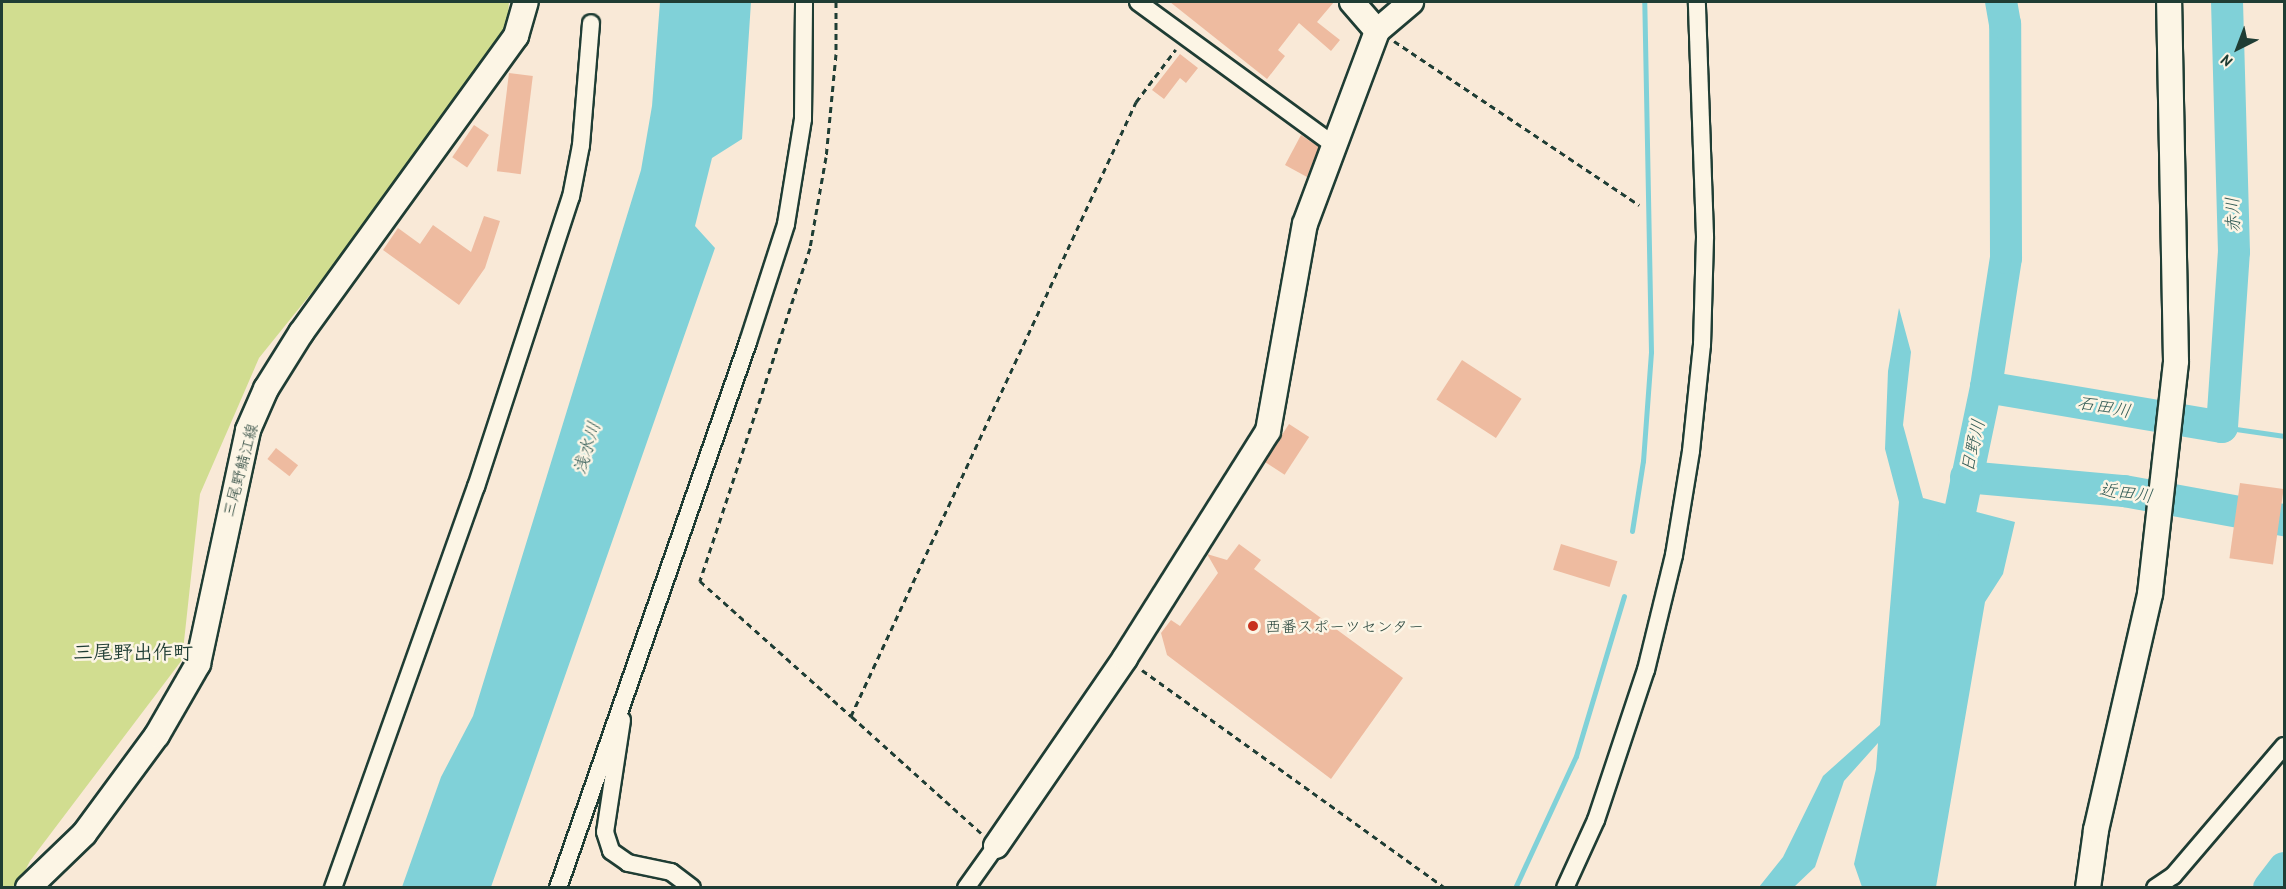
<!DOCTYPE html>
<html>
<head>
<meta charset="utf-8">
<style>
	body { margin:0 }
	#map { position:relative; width:2286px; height:889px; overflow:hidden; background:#f9e9d7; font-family:"Patrick Hand","Klee One",sans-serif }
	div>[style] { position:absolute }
	.green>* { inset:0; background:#d1dd90 }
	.water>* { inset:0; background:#80d1d8 }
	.stream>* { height:5px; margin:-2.5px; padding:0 2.5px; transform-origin:2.5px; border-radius:2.5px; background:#80d1d8 }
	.river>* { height:32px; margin:-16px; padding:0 16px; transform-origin:16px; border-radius:16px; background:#80d1d8 }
	.building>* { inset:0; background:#eebba0; transform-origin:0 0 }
	.path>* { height:3px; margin-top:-1.5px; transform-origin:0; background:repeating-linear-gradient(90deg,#1f3d34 0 6px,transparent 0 10.5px) }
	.roads { filter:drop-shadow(2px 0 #1f3d34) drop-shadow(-2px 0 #1f3d34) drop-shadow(0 2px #1f3d34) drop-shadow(0 -2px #1f3d34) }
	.street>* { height:16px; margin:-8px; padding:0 8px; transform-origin:8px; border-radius:8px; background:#fcf5e5 }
	.secondary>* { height:24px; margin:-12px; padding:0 12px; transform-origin:12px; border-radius:12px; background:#fcf5e5 }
	.dots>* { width:16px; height:16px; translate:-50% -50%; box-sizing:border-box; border:3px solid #fcf5e5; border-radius:50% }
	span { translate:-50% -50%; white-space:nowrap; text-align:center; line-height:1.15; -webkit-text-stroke:5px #fcf5e5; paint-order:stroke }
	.street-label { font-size:16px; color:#1f3d34 }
	.poi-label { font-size:16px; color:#1f3d34 }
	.left { translate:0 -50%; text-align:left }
	.water-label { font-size:18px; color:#325b55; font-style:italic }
	.quarter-label { font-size:20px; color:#1f3d34; font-weight:700 }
	.frame { position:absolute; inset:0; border:3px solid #1f3d34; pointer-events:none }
	.north { position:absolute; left:2208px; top:18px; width:60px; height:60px; -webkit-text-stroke:4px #fcf5e5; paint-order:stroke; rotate:222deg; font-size:16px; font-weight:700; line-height:24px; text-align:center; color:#1f3d34 }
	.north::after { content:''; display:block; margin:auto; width:21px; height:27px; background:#1f3d34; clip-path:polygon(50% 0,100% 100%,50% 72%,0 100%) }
</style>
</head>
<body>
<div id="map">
	<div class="green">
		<i style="clip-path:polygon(2px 2px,509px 2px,505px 53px,259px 358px,200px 494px,182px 660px,30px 861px,17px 887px,2px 888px)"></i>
	</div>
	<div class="water">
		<i style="clip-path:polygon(660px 2px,751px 2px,742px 139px,712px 158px,695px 226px,715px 248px,491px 887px,402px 887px,441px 777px,473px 716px,641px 170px,652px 106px)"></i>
		<i style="clip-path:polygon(1899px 308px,1911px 352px,1903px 425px,1923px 498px,2015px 522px,2003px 574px,1985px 602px,1936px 887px,1862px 887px,1854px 864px,1876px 769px,1878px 743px,1844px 781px,1815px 867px,1794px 887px,1759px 887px,1783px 857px,1823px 776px,1880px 725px,1899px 502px,1885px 449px,1888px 371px)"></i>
	</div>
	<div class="stream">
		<i style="left:2222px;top:427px;width:63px;rotate:8.3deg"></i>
		<i style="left:1632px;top:531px;width:71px;rotate:-81.1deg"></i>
		<i style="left:1643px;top:461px;width:109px;rotate:-85.8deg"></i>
		<i style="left:1651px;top:352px;width:350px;rotate:-91.1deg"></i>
		<i style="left:1515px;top:888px;width:145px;rotate:-65.2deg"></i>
		<i style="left:1576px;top:756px;width:167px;rotate:-73.3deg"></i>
	</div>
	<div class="river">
		<i style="left:1986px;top:387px;width:239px;rotate:9.6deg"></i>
		<i style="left:2222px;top:427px;width:175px;rotate:-86.1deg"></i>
		<i style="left:2234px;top:252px;width:250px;rotate:-91.6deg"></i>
		<i style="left:1966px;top:477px;width:159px;rotate:5.1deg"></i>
		<i style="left:2124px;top:491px;width:163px;rotate:10.3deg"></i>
		<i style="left:1952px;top:550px;width:167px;rotate:-78.2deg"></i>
		<i style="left:1986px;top:387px;width:131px;rotate:-81.2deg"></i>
		<i style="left:2006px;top:258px;width:234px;rotate:-90.2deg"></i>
		<i style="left:2005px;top:24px;width:22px;rotate:-100deg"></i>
		<i style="left:2269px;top:888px;width:25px;rotate:-53deg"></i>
	</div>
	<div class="building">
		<i style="clip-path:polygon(1170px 2px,1334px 2px,1317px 22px,1340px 40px,1331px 51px,1299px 23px,1278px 50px,1285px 56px,1267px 79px)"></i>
		<i style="clip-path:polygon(1180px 54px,1198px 68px,1186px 83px,1180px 78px,1164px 99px,1152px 90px)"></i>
		<i style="left:509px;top:73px;width:24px;height:99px;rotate:7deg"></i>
		<i style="left:474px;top:125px;width:18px;height:39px;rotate:34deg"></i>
		<i style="clip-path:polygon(1301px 135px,1319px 147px,1307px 177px,1285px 165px)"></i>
		<i style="clip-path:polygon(484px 216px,500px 221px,485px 268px,459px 305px,383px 250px,398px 228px,420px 244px,433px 225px,471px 252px)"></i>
		<i style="left:1462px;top:360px;width:71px;height:47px;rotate:33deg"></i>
		<i style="left:1289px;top:424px;width:24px;height:45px;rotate:33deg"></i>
		<i style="left:276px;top:448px;width:28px;height:14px;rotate:38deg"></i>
		<i style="left:2240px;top:483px;width:44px;height:76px;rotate:8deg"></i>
		<i style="clip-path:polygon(1239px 544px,1261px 560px,1254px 569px,1403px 678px,1331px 779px,1167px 655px,1161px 633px,1171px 620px,1180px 626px,1218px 573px,1207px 554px,1227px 560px)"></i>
		<i style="left:1561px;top:544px;width:59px;height:27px;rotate:17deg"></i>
	</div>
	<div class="path">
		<i style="left:836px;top:2px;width:52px;rotate:90deg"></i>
		<i style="left:836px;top:54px;width:103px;rotate:95.5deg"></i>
		<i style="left:826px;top:157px;width:92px;rotate:100deg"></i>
		<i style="left:810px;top:248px;width:351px;rotate:108.3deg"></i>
		<i style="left:700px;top:581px;width:203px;rotate:41.8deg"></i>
		<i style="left:1394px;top:41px;width:295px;rotate:33.8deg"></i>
		<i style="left:1142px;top:670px;width:373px;rotate:35.7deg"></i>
		<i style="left:981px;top:833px;width:175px;rotate:-138deg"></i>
		<i style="left:851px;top:716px;width:677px;rotate:-65.1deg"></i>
		<i style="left:1136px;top:102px;width:66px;rotate:-53deg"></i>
	</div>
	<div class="roads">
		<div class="street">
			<i style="left:1138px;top:2px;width:243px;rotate:36.1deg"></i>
			<i style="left:622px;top:720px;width:113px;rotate:98.6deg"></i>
			<i style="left:605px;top:832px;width:20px;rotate:72deg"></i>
			<i style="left:611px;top:851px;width:21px;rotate:35deg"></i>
			<i style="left:628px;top:863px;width:44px;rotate:11.8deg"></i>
			<i style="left:671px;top:872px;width:26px;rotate:37deg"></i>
			<i style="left:333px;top:888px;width:426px;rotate:-70.4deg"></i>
			<i style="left:476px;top:487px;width:305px;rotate:-71.9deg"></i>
			<i style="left:571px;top:197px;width:53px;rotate:-79.1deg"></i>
			<i style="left:581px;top:145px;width:122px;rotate:-85.3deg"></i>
			<i style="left:558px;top:888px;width:578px;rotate:-70.81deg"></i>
			<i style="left:748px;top:342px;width:124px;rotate:-72.1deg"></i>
			<i style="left:786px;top:224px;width:106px;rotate:-80.8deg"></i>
			<i style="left:803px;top:119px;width:117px;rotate:-89.5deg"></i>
			<i style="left:966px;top:888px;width:52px;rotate:-54.5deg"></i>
			<i style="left:1565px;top:888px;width:75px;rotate:-65.5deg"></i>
			<i style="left:1596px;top:820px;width:158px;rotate:-71.6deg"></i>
			<i style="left:1646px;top:670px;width:118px;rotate:-76.3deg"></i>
			<i style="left:1674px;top:555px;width:105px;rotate:-80.7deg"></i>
			<i style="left:1691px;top:451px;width:107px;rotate:-84.1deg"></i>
			<i style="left:1702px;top:345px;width:109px;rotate:-88.4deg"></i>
			<i style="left:1705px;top:236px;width:234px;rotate:-92deg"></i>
			<i style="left:2155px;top:888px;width:22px;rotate:-34deg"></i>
			<i style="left:2173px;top:876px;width:171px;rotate:-49.5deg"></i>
		</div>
		<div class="secondary">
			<i style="left:1352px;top:2px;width:38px;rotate:49deg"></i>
			<i style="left:996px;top:846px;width:228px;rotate:-55.5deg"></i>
			<i style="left:1125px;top:658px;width:268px;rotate:-57.8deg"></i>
			<i style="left:1268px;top:431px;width:210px;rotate:-79.9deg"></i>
			<i style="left:1305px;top:224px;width:206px;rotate:-69.5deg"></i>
			<i style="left:1377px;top:31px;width:45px;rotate:-40.5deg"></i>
			<i style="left:28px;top:888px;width:78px;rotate:-44deg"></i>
			<i style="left:84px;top:834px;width:123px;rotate:-53.6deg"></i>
			<i style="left:157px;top:735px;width:82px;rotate:-60deg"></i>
			<i style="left:198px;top:664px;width:239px;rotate:-77.9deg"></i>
			<i style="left:248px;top:430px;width:45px;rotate:-66.3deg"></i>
			<i style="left:266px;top:389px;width:66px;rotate:-58deg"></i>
			<i style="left:301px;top:333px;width:367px;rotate:-54.1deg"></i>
			<i style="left:516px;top:36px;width:35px;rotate:-74deg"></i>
			<i style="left:2088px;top:888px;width:59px;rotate:-82.1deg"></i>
			<i style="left:2096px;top:830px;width:242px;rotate:-77.1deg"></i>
			<i style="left:2150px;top:594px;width:234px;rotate:-83.6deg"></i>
			<i style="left:2176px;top:361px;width:359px;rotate:-91.1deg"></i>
		</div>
	</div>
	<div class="dots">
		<i style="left:1253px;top:626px;background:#c8321e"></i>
	</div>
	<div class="street-label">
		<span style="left:240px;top:470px;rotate:-75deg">三尾野鯖江線</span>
	</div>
	<div class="poi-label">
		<span class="left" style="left:1265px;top:626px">西番スポーツセンター</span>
	</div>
	<div class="water-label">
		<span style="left:2233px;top:215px;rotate:-92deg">赤川</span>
		<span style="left:2104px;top:407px;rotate:10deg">石田川</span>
		<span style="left:1973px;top:446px;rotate:-77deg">日野川</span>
		<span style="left:587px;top:448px;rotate:-73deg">浅水川</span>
		<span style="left:2126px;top:493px;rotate:8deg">近田川</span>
	</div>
	<div class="quarter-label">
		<span style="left:133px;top:651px">三尾野出作町</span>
	</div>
	<div class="frame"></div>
	<div class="north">N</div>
</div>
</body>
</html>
